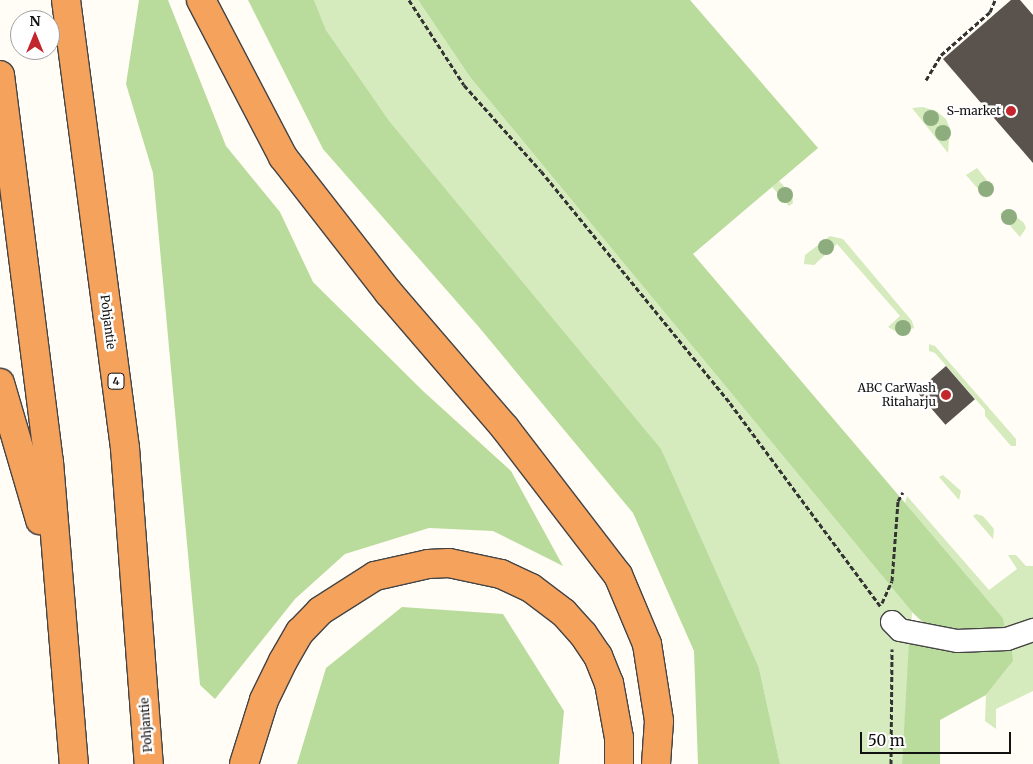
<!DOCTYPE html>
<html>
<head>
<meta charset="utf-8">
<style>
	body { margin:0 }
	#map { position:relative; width:1033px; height:764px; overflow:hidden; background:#fffdf5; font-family:Merriweather,serif }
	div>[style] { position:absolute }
	.green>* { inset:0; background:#d5ebbd }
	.forest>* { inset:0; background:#b9dc9c }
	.building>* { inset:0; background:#5a524d; transform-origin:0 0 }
	.path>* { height:3px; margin-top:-1.5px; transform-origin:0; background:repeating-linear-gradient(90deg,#333 0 5px,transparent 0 7.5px) }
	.roads { filter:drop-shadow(1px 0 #444) drop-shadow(-1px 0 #444) drop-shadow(0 1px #444) drop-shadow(0 -1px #444) }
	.minor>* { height:22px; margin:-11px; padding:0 11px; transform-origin:11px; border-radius:11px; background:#fff }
	.highway>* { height:28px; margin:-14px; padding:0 14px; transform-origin:14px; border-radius:14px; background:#f5a25d }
	.trees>* { width:16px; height:16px; margin:-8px; border-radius:50%; background:#8dad7f }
	.dots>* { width:14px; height:14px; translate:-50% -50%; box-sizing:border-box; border:2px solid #fff; border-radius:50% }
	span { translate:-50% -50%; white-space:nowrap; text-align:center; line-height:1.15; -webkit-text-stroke:5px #fff; paint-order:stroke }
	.shield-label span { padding:1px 4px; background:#fff; border:1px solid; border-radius:4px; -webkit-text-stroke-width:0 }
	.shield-label { font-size:11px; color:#111; font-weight:700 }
	.poi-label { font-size:12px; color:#111 }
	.right { translate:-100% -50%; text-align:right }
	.street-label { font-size:12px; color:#111 }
	.north { position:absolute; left:10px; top:10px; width:50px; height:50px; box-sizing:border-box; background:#fff; border:1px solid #a0a0a0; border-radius:50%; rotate:0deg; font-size:14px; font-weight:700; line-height:20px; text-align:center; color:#111 }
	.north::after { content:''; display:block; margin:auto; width:18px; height:22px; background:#c4262e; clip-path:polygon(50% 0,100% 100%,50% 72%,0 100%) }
	.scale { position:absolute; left:860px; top:732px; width:151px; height:22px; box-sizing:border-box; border:2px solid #111; border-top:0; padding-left:6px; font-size:15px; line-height:18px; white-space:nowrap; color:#111; -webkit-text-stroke:4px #fff; paint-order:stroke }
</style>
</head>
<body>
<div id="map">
	<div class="green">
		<i style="clip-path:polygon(314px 0,418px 0,470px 77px,912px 612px,902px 764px,780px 764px,759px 668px,326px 30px)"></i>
		<i style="clip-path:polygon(923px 107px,936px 111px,946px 119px,950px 129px,948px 153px,912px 108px)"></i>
		<i style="clip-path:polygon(977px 168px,994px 189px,986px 198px,966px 175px)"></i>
		<i style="clip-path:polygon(779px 181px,792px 195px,793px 203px,789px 206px,772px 187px)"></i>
		<i style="clip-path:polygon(1007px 209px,1024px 223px,1026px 228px,1020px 237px,1000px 214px)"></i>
		<i style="clip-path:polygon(830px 236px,843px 239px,912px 321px,914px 328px,899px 333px,888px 327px,900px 316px,837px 244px,814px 265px,804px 264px,805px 255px)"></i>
		<i style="clip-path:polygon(929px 344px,935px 346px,1016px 439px,1016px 446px,1011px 446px,985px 416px,985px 410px,935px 353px,929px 351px)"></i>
		<i style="clip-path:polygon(943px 475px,961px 491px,959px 500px,939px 477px)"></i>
		<i style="clip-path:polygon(907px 496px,989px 590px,1017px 569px,1008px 555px,1016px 555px,1026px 566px,1033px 566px,1033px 623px,1006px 632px,1003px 618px,905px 503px)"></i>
		<i style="clip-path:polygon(976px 514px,983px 516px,994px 529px,993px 539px,973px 516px)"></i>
		<i style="clip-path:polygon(1033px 637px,1033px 691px,996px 709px,996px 729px,985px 721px,986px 695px,1013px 661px,1012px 646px)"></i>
	</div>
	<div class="forest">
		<i style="clip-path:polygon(139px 0,168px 0,226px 146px,280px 212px,313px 282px,423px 391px,511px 471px,563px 566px,493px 531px,429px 528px,345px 554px,295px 599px,215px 699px,200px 685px,153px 173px,126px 84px)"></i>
		<i style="clip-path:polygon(248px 0,314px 0,326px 30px,389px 121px,661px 449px,759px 668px,780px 764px,698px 764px,694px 651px,633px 513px,478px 326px,323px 149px)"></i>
		<i style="clip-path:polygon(418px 0,690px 0,818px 148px,693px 254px,1003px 618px,1006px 632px,929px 628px,912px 612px,470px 77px)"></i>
		<i style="clip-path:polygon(402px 607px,503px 614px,564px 711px,559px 764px,297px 764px,326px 668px)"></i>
		<i style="clip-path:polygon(909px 643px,1012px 646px,1013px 661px,986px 695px,940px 720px,940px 764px,902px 764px)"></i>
	</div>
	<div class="building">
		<i style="clip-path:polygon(1011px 0,1020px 0,1033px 15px,1033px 163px,943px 59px)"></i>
		<i style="left:946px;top:366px;width:44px;height:39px;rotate:49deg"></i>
	</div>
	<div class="path">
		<i style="left:409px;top:0;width:101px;rotate:57.1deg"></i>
		<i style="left:464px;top:85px;width:115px;rotate:48.2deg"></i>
		<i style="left:541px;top:171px;width:299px;rotate:50.8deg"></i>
		<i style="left:730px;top:403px;width:254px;rotate:53.5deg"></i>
		<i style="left:926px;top:80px;width:29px;rotate:-59deg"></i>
		<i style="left:941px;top:55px;width:65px;rotate:-41.3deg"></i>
		<i style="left:990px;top:12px;width:13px;rotate:-67deg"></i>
		<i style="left:882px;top:603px;width:24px;rotate:-66deg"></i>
		<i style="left:892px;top:581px;width:80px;rotate:-85.7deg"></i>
		<i style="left:898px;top:501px;width:10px;rotate:-61deg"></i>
		<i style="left:891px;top:764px;width:115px;rotate:-89.5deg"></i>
	</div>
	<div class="roads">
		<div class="minor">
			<i style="left:892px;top:622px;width:11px;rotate:45deg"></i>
			<i style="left:900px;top:630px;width:58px;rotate:10.9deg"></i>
			<i style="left:957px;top:641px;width:50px;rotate:-2.3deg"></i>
			<i style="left:1007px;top:639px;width:28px;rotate:-19deg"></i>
		</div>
		<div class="highway">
			<i style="left:66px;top:0;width:452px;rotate:82.5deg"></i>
			<i style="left:125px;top:448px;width:317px;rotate:85.7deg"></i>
			<i style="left:201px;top:0;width:177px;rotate:62.4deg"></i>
			<i style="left:283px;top:157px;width:172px;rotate:52.1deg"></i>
			<i style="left:389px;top:293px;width:178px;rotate:49.3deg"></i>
			<i style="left:505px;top:428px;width:185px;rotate:52.5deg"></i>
			<i style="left:618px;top:575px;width:75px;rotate:67.2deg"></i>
			<i style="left:647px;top:644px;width:78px;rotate:81.1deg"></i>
			<i style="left:659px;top:721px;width:43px;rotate:94deg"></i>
			<i style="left:0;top:75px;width:390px;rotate:82.8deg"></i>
			<i style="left:49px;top:462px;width:303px;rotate:85.3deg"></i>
			<i style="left:0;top:383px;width:143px;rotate:73.7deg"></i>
			<i style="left:244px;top:764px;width:67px;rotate:-72.6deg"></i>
			<i style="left:264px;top:700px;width:43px;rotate:-64deg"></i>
			<i style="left:283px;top:661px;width:34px;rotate:-60deg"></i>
			<i style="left:300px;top:632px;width:29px;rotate:-46deg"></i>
			<i style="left:320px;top:611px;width:65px;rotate:-32.5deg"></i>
			<i style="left:375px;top:576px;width:54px;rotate:-12.8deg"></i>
			<i style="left:428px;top:564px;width:21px;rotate:-3deg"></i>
			<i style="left:449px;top:563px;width:53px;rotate:11.9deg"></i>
			<i style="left:501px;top:574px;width:33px;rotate:25deg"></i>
			<i style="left:531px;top:588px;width:41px;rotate:37.1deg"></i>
			<i style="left:564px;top:613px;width:28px;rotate:48deg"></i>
			<i style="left:583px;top:634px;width:27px;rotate:56deg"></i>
			<i style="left:598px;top:656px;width:29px;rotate:68deg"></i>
			<i style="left:609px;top:683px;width:56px;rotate:79.7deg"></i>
			<i style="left:619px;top:738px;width:26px;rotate:90deg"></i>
		</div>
	</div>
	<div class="trees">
		<i style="left:931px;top:118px"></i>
		<i style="left:943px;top:133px"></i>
		<i style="left:986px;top:189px"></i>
		<i style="left:785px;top:195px"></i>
		<i style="left:1009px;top:217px"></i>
		<i style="left:826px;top:247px"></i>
		<i style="left:903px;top:328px"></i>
	</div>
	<div class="dots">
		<i style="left:1011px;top:111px;background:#c4262e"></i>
		<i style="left:946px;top:395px;background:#c4262e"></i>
	</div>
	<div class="shield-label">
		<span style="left:116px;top:381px">4</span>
	</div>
	<div class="poi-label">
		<span class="right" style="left:1001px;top:111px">S-market</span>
		<span class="right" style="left:936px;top:395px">ABC CarWash<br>Ritaharju</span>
	</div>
	<div class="street-label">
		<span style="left:108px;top:322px;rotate:83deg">Pohjantie</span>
		<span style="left:146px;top:725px;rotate:-94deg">Pohjantie</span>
	</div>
	<div class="north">N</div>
	<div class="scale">50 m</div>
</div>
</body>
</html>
